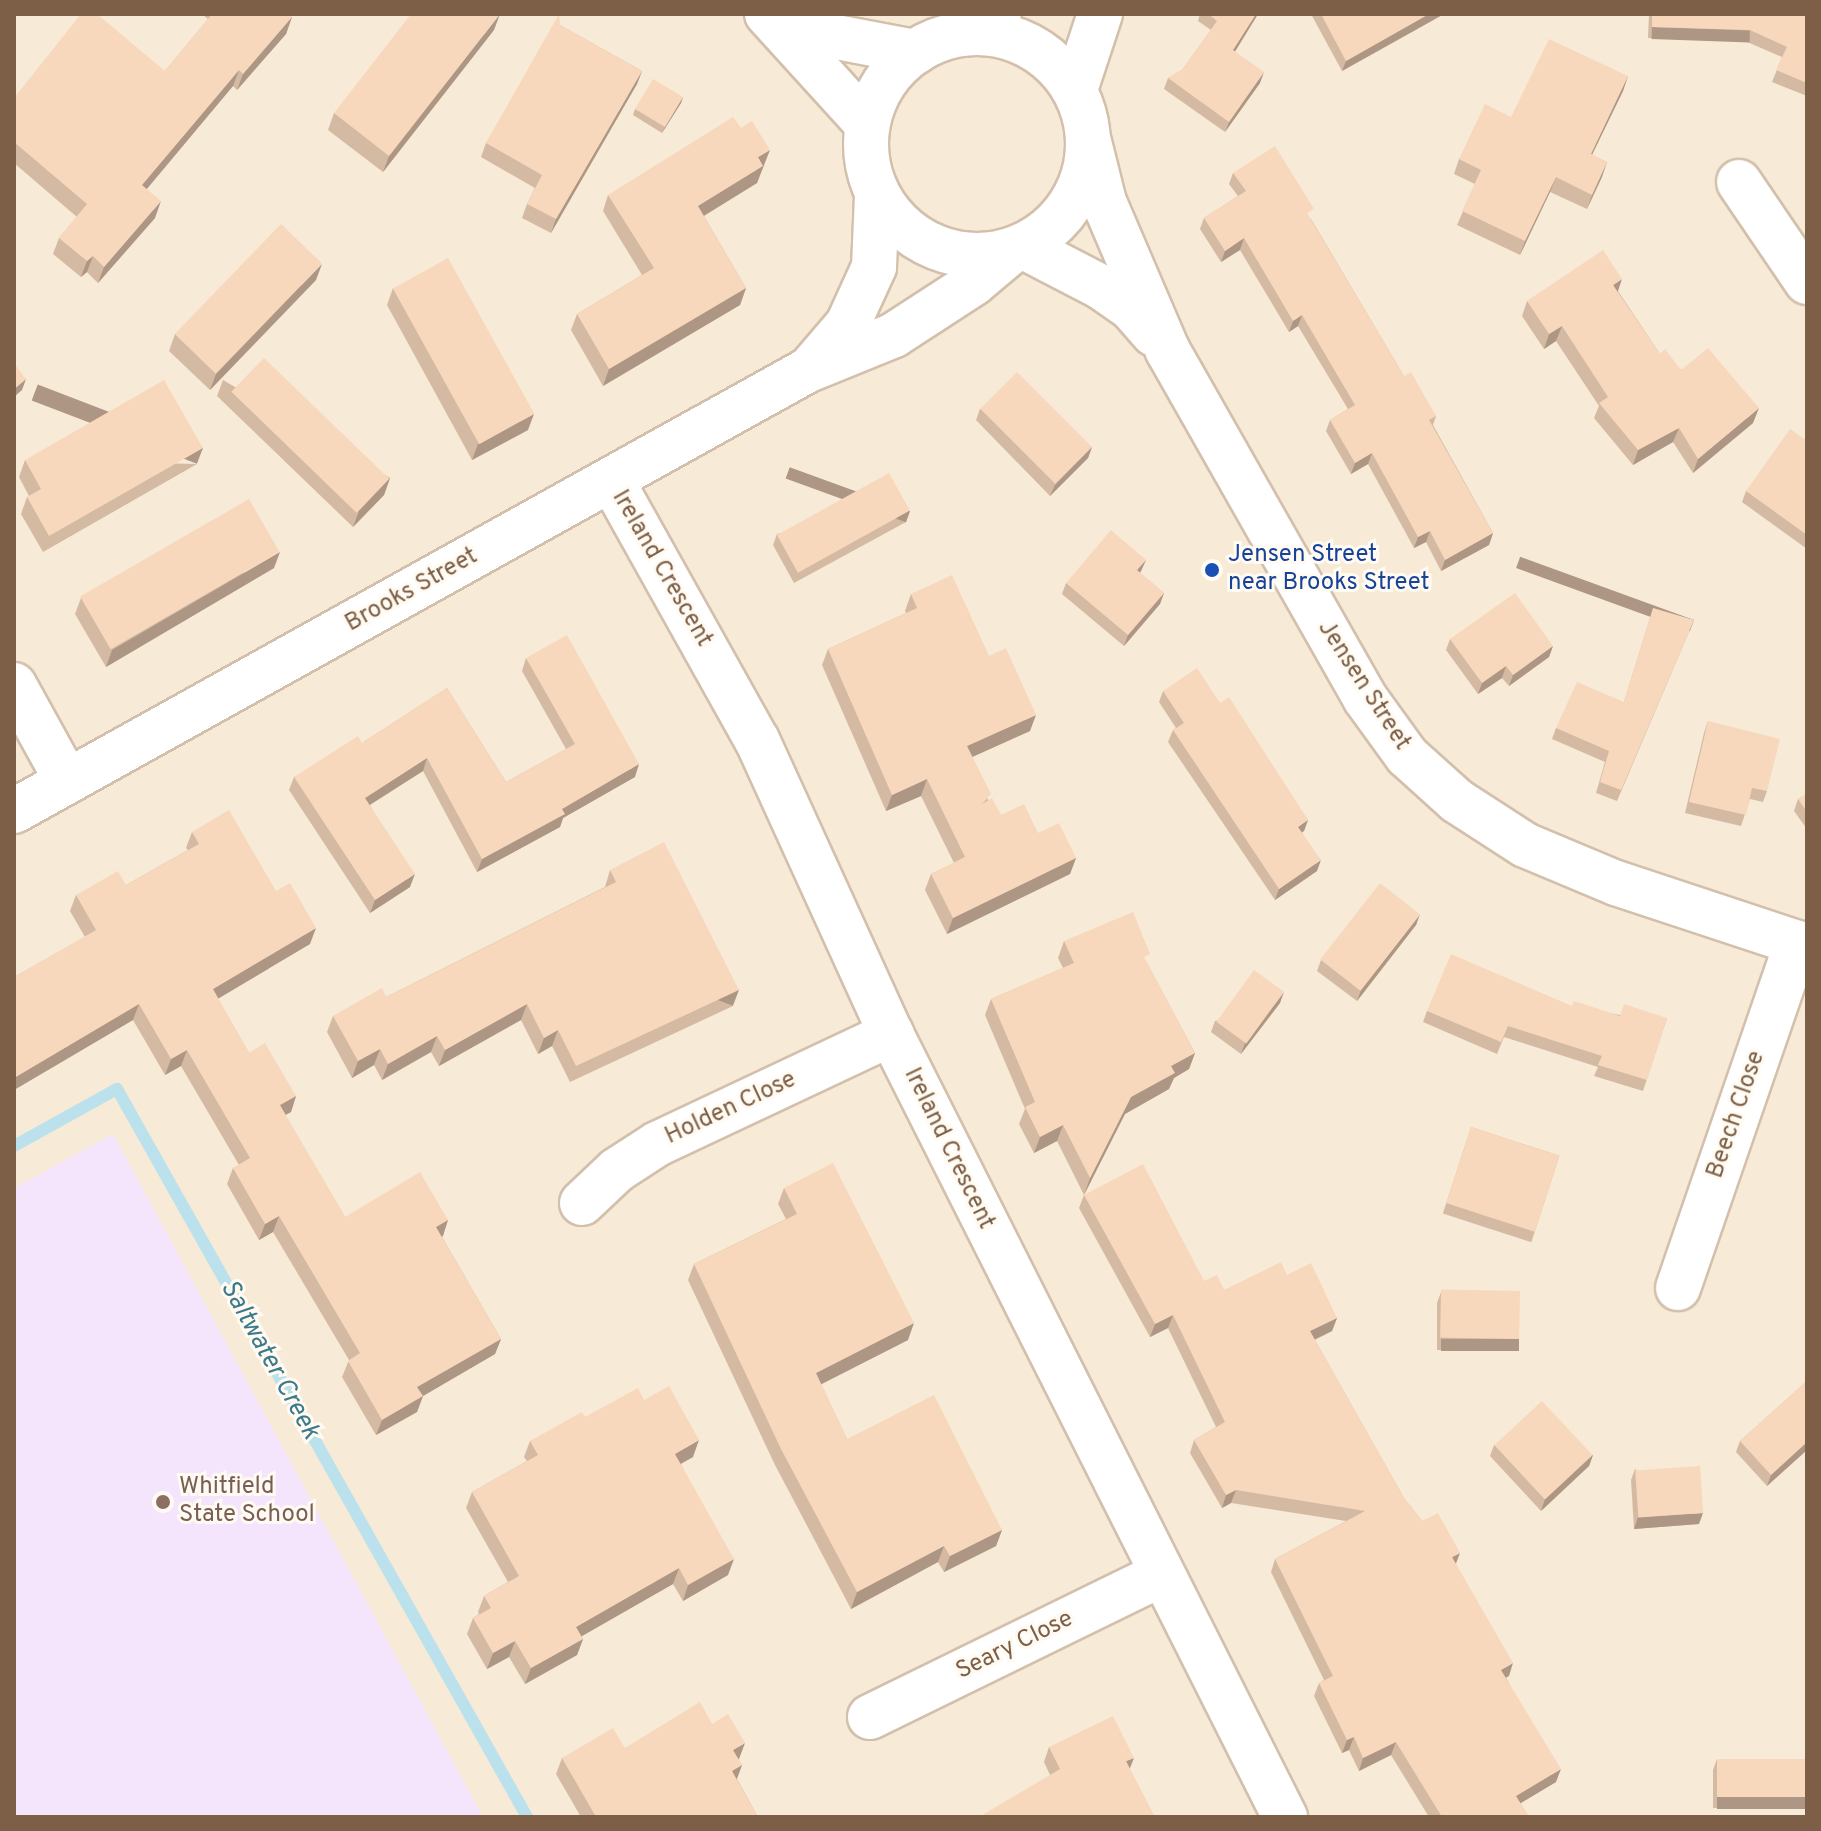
<!DOCTYPE html>
<html>
<head>
<meta charset="utf-8">
<style>
	body { margin:0 }
	#map { position:relative; width:1821px; height:1831px; overflow:hidden; background:#fff8e9; font-family:Overpass,sans-serif }
	div>[style] { position:absolute }
	.residential>* { inset:0; background:#f7ead6; transform-origin:0 0 }
	.education>* { inset:0; background:#f5e5fc }
	.stream>* { height:12px; margin:-6px; padding:0 6px; transform-origin:6px; border-radius:6px; background:#bae1ec }
	.roads { filter:drop-shadow(2px 0 #d3c0ac) drop-shadow(-2px 0 #d3c0ac) drop-shadow(0 2px #d3c0ac) drop-shadow(0 -2px #d3c0ac) }
	.street>* { height:44px; margin:-22px; padding:0 22px; transform-origin:22px; border-radius:22px; background:#fff }
	.secondary>* { height:44px; margin:-22px; padding:0 22px; transform-origin:22px; border-radius:22px; background:#fff }
	.secondary>.ring { margin:-22px; padding:0; box-sizing:content-box; background:none; border:44px solid #fff; border-radius:50% }
	.wall>* { inset:0; background:#d4baa3; transform-origin:0 0 }
	.shaded-wall>* { inset:0; background:#ad9784; transform-origin:0 0 }
	.building>* { inset:0; background:#f7d8bd; transform-origin:0 0 }
	.dots>* { width:22px; height:22px; translate:-50% -50%; box-sizing:border-box; border:4px solid #fffbf2; border-radius:50% }
	span { translate:-50% -50%; white-space:nowrap; text-align:center; line-height:1.15; -webkit-text-stroke:6px #fffbf2; paint-order:stroke }
	.transit-label { font-size:24px; color:#164399 }
	.left { translate:0 -50%; text-align:left }
	.street-label { font-size:24px; color:#7d5f48 }
	.education-label { font-size:24px; color:#785e54 }
	.water-label { font-size:26px; color:#3c798b; font-style:italic }
	.frame { position:absolute; inset:0; border:16px solid #7d5f48; pointer-events:none }
</style>
</head>
<body>
<div id="map">
	<div class="residential">
		<i style="left:14px;top:14px;width:1793px;height:1803px"></i>
	</div>
	<div class="education">
		<i style="clip-path:polygon(113px 1134px,483px 1817px,14px 1817px,14px 1188px)"></i>
	</div>
	<div class="stream">
		<i style="left:14px;top:1146px;width:118px;rotate:-29deg"></i>
		<i style="left:117px;top:1089px;width:836px;rotate:60.61deg"></i>
	</div>
	<div class="roads">
		<div class="street">
			<i style="left:967px;top:33px;width:37px;rotate:-31deg"></i>
			<i style="left:1075px;top:90px;width:80px;rotate:-71.8deg"></i>
			<i style="left:1739px;top:182px;width:121px;rotate:55.8deg"></i>
			<i style="left:612px;top:481px;width:297px;rotate:60.8deg"></i>
			<i style="left:757px;top:740px;width:323px;rotate:65.5deg"></i>
			<i style="left:891px;top:1034px;width:877px;rotate:63.29deg"></i>
			<i style="left:14px;top:685px;width:110px;rotate:61.1deg"></i>
			<i style="left:582px;top:1203px;width:48px;rotate:-43.3deg"></i>
			<i style="left:617px;top:1170px;width:48px;rotate:-33deg"></i>
			<i style="left:657px;top:1144px;width:259px;rotate:-25.2deg"></i>
			<i style="left:1678px;top:1288px;width:365px;rotate:-71deg"></i>
			<i style="left:870px;top:1717px;width:323px;rotate:-26.1deg"></i>
		</div>
		<div class="secondary">
			<i style="left:767px;top:14px;width:149px;rotate:47.7deg"></i>
			<i style="left:779px;top:16px;width:56px;rotate:21deg"></i>
			<i style="left:831px;top:36px;width:86px;rotate:10.8deg"></i>
			<i class="ring" style="left:866px;top:33px;width:178px;height:178px"></i>
			<i style="left:1089px;top:142px;width:62px;rotate:76deg"></i>
			<i style="left:1104px;top:202px;width:162px;rotate:66.8deg"></i>
			<i style="left:1168px;top:351px;width:399px;rotate:60.4deg"></i>
			<i style="left:1365px;top:698px;width:72px;rotate:54.1deg"></i>
			<i style="left:1407px;top:756px;width:67px;rotate:42deg"></i>
			<i style="left:1457px;top:801px;width:81px;rotate:32.9deg"></i>
			<i style="left:1525px;top:845px;width:99px;rotate:22.7deg"></i>
			<i style="left:1616px;top:883px;width:201px;rotate:18.3deg"></i>
			<i style="left:1022px;top:246px;width:89px;rotate:27.4deg"></i>
			<i style="left:1101px;top:287px;width:38px;rotate:35deg"></i>
			<i style="left:1132px;top:309px;width:33px;rotate:49deg"></i>
			<i style="left:813px;top:365px;width:54px;rotate:-49.5deg"></i>
			<i style="left:848px;top:324px;width:63px;rotate:-65.5deg"></i>
			<i style="left:874px;top:267px;width:73px;rotate:-87.6deg"></i>
			<i style="left:14px;top:811px;width:908px;rotate:-29.05deg"></i>
			<i style="left:808px;top:370px;width:93px;rotate:-22.1deg"></i>
			<i style="left:894px;top:335px;width:95px;rotate:-33deg"></i>
			<i style="left:974px;top:283px;width:51px;rotate:-40.2deg"></i>
		</div>
	</div>
	<div class="wall">
		<i style="clip-path:polygon(202px 14px,288px 14px,292px 17px,286px 34px,237px 90px,233px 86px,146px 189px,155px 218px,98px 283px,87px 272px,81px 277px,53px 254px,59px 238px,77px 217px,14px 163px,14px 98px,165px 71px,208px 19px)"></i>
		<i style="clip-path:polygon(1200px 14px,1258px 14px,1235px 52px,1260px 83px,1225px 132px,1164px 89px,1168px 78px,1182px 70px,1211px 30px,1198px 21px)"></i>
		<i style="clip-path:polygon(1311px 14px,1444px 14px,1342px 71px)"></i>
		<i style="clip-path:polygon(1649px 14px,1807px 14px,1807px 96px,1772px 82px,1782px 57px,1745px 41px,1648px 38px)"></i>
		<i style="clip-path:polygon(560px 25px,642px 71px,637px 84px,551px 233px,522px 218px,527px 204px,535px 188px,481px 157px,486px 143px)"></i>
		<i style="clip-path:polygon(494px 30px,383px 172px,328px 130px,334px 113px)"></i>
		<i style="clip-path:polygon(1628px 76px,1623px 91px,1592px 155px,1607px 162px,1587px 209px,1550px 192px,1520px 255px,1457px 225px,1475px 184px,1454px 174px,1459px 159px,1511px 117px)"></i>
		<i style="clip-path:polygon(683px 97px,681px 103px,662px 133px,633px 115px,635px 109px)"></i>
		<i style="clip-path:polygon(765px 166px,763px 167px,757px 183px,704px 216px,746px 288px,740px 305px,603px 386px,571px 330px,577px 314px,642px 275px,603px 211px,608px 195px)"></i>
		<i style="clip-path:polygon(1233px 173px,1311px 219px,1404px 376px,1436px 416px,1433px 425px,1493px 533px,1489px 545px,1441px 571px,1426px 542px,1414px 548px,1368px 464px,1351px 474px,1326px 431px,1330px 420px,1348px 409px,1298px 326px,1289px 332px,1240px 250px,1221px 262px,1200px 229px,1204px 218px,1238px 196px,1229px 184px)"></i>
		<i style="clip-path:polygon(316px 280px,210px 390px,169px 351px,175px 334px)"></i>
		<i style="clip-path:polygon(393px 288px,528px 430px,472px 460px,387px 305px)"></i>
		<i style="clip-path:polygon(1618px 291px,1660px 354px,1753px 423px,1693px 473px,1673px 442px,1633px 465px,1594px 418px,1599px 406px,1556px 341px,1544px 349px,1522px 316px,1527px 301px)"></i>
		<i style="clip-path:polygon(223px 380px,390px 478px,384px 495px,353px 527px,217px 396px)"></i>
		<i style="clip-path:polygon(980px 409px,1092px 447px,1088px 458px,1050px 496px,976px 420px)"></i>
		<i style="clip-path:polygon(1807px 441px,1807px 549px,1742px 502px,1746px 491px)"></i>
		<i style="clip-path:polygon(25px 460px,197px 464px,43px 552px,21px 514px,27px 497px,29px 496px,19px 477px)"></i>
		<i style="clip-path:polygon(910px 511px,906px 522px,794px 583px,773px 545px,777px 534px)"></i>
		<i style="clip-path:polygon(1146px 560px,1140px 573px,1164px 593px,1160px 604px,1124px 646px,1062px 594px,1066px 583px)"></i>
		<i style="clip-path:polygon(274px 568px,106px 667px,75px 614px,81px 598px)"></i>
		<i style="clip-path:polygon(911px 594px,989px 656px,1030px 731px,972px 757px,988px 800px,1001px 815px,1038px 833px,1076px 858px,1070px 874px,947px 934px,925px 890px,931px 874px,954px 863px,921px 796px,886px 811px,822px 665px,828px 649px,906px 613px,905px 611px)"></i>
		<i style="clip-path:polygon(1653px 608px,1694px 620px,1617px 801px,1596px 793px,1605px 762px,1552px 739px,1556px 728px,1624px 702px)"></i>
		<i style="clip-path:polygon(1450px 639px,1553px 646px,1549px 657px,1509px 686px,1502px 678px,1478px 694px,1446px 650px)"></i>
		<i style="clip-path:polygon(526px 658px,635px 777px,563px 818px,560px 827px,477px 872px,423px 771px,370px 805px,410px 887px,370px 913px,289px 790px,294px 777px,362px 743px,447px 688px,506px 782px,566px 749px,522px 671px)"></i>
		<i style="clip-path:polygon(1163px 691px,1220px 703px,1308px 820px,1304px 831px,1302px 832px,1317px 871px,1275px 900px,1168px 742px,1173px 730px,1176px 728px,1159px 702px)"></i>
		<i style="clip-path:polygon(1708px 721px,1767px 791px,1763px 802px,1750px 799px,1741px 826px,1685px 813px,1704px 733px)"></i>
		<i style="clip-path:polygon(1807px 794px,1807px 829px,1794px 811px,1798px 799px)"></i>
		<i style="clip-path:polygon(192px 832px,276px 891px,310px 944px,218px 999px,249px 1053px,296px 1096px,291px 1112px,285px 1115px,345px 1217px,448px 1220px,442px 1237px,501px 1339px,495px 1354px,423px 1396px,417px 1412px,376px 1435px,342px 1377px,349px 1360px,273px 1232px,259px 1240px,227px 1184px,233px 1168px,239px 1165px,181px 1066px,165px 1075px,133px 1020px,14px 1090px,14px 977px,85px 937px,70px 911px,76px 895px,126px 885px,188px 850px,186px 848px)"></i>
		<i style="clip-path:polygon(610px 870px,733px 1006px,570px 1082px,552px 1046px,538px 1054px,521px 1020px,439px 1066px,431px 1052px,382px 1080px,374px 1065px,352px 1078px,327px 1032px,333px 1016px,386px 997px,605px 887px)"></i>
		<i style="clip-path:polygon(1420px 914px,1416px 925px,1357px 1001px,1317px 971px,1321px 960px)"></i>
		<i style="clip-path:polygon(1064px 941px,1147px 963px,1195px 1053px,1189px 1069px,1174px 1078px,1169px 1089px,1125px 1114px,1084px 1195px,1204px 1281px,1224px 1290px,1287px 1275px,1337px 1318px,1332px 1331px,1315px 1340px,1404px 1498px,1456px 1564px,1509px 1676px,1506px 1677px,1556px 1782px,1520px 1803px,1529px 1817px,1429px 1817px,1391px 1755px,1359px 1771px,1349px 1750px,1342px 1753px,1314px 1696px,1319px 1683px,1324px 1680px,1271px 1572px,1275px 1559px,1346px 1521px,1231px 1503px,1222px 1508px,1190px 1453px,1194px 1440px,1216px 1427px,1168px 1328px,1150px 1337px,1079px 1208px,1084px 1195px,1057px 1141px,1034px 1153px,1019px 1124px,1025px 1109px,985px 1015px,991px 999px,1063px 968px,1058px 958px)"></i>
		<i style="clip-path:polygon(1280px 1003px,1241px 1054px,1211px 1032px,1215px 1021px)"></i>
		<i style="clip-path:polygon(1572px 1006px,1620px 1015px,1667px 1018px,1643px 1091px,1594px 1076px,1598px 1067px,1504px 1037px,1497px 1054px,1423px 1022px,1427px 1011px)"></i>
		<i style="left:1471px;top:1127px;width:93px;height:91px;rotate:18deg"></i>
		<i style="clip-path:polygon(784px 1188px,908px 1340px,821px 1384px,847px 1439px,1002px 1530px,996px 1546px,944px 1572px,938px 1562px,851px 1609px,775px 1465px,688px 1280px,694px 1264px,786px 1219px,778px 1204px)"></i>
		<i style="clip-path:polygon(1441px 1292px,1519px 1339px,1515px 1350px,1437px 1350px,1437px 1303px)"></i>
		<i style="clip-path:polygon(1807px 1381px,1807px 1450px,1767px 1486px,1736px 1452px,1740px 1441px)"></i>
		<i style="clip-path:polygon(644px 1400px,693px 1457px,681px 1464px,728px 1575px,683px 1601px,673px 1584px,581px 1636px,583px 1639px,577px 1655px,525px 1684px,509px 1657px,487px 1669px,467px 1634px,473px 1618px,479px 1614px,478px 1612px,484px 1596px,508px 1582px,466px 1508px,472px 1492px,527px 1461px,524px 1457px,530px 1441px,585px 1417px)"></i>
		<i style="clip-path:polygon(1494px 1445px,1593px 1455px,1589px 1466px,1541px 1511px,1490px 1456px)"></i>
		<i style="clip-path:polygon(1635px 1469px,1699px 1524px,1634px 1529px,1631px 1480px)"></i>
		<i style="clip-path:polygon(712px 1724px,742px 1765px,737px 1779px,758px 1817px,581px 1817px,556px 1774px,562px 1758px,625px 1748px)"></i>
		<i style="clip-path:polygon(1049px 1747px,1130px 1768px,1050px 1775px,1044px 1762px)"></i>
		<i style="clip-path:polygon(1717px 1759px,1801px 1808px,1713px 1808px,1713px 1770px)"></i>
	</div>
	<div class="shaded-wall">
		<i style="clip-path:polygon(500px 14px,494px 30px,383px 172px,389px 156px)"></i>
		<i style="clip-path:polygon(1256px 14px,1258px 14px,1229px 61px,1233px 50px)"></i>
		<i style="clip-path:polygon(1429px 14px,1444px 14px,1342px 71px,1346px 61px)"></i>
		<i style="clip-path:polygon(292px 17px,286px 34px,237px 90px,243px 74px)"></i>
		<i style="left:1652px;top:27px;width:98px;height:12px;rotate:2deg"></i>
		<i style="clip-path:polygon(239px 70px,233px 86px,136px 202px,142px 185px)"></i>
		<i style="clip-path:polygon(642px 71px,637px 84px,551px 233px,556px 219px)"></i>
		<i style="clip-path:polygon(1264px 72px,1260px 83px,1225px 132px,1229px 122px)"></i>
		<i style="clip-path:polygon(1628px 76px,1623px 91px,1585px 169px,1591px 154px)"></i>
		<i style="clip-path:polygon(683px 97px,681px 103px,662px 133px,665px 127px)"></i>
		<i style="clip-path:polygon(770px 150px,757px 183px,692px 223px,698px 206px,758px 157px)"></i>
		<i style="clip-path:polygon(1607px 162px,1602px 177px,1587px 209px,1592px 195px)"></i>
		<i style="clip-path:polygon(1556px 177px,1550px 192px,1520px 255px,1525px 241px)"></i>
		<i style="clip-path:polygon(161px 201px,155px 218px,98px 283px,104px 267px)"></i>
		<i style="clip-path:polygon(1244px 238px,1240px 250px,1221px 262px,1225px 251px)"></i>
		<i style="clip-path:polygon(93px 256px,87px 272px,81px 277px,87px 261px)"></i>
		<i style="clip-path:polygon(322px 264px,316px 280px,210px 390px,216px 374px)"></i>
		<i style="clip-path:polygon(1622px 279px,1617px 294px,1613px 285px)"></i>
		<i style="clip-path:polygon(746px 288px,740px 305px,603px 386px,609px 369px)"></i>
		<i style="clip-path:polygon(1302px 315px,1298px 326px,1289px 332px,1293px 321px)"></i>
		<i style="clip-path:polygon(1562px 326px,1556px 341px,1544px 349px,1549px 334px)"></i>
		<i style="clip-path:polygon(26px 379px,22px 390px,14px 397px,14px 389px)"></i>
		<i style="clip-path:polygon(1759px 408px,1753px 423px,1693px 473px,1698px 459px)"></i>
		<i style="clip-path:polygon(534px 414px,528px 430px,472px 460px,478px 444px)"></i>
		<i style="clip-path:polygon(1679px 428px,1673px 442px,1633px 465px,1638px 450px)"></i>
		<i style="clip-path:polygon(1092px 447px,1088px 458px,1050px 496px,1055px 485px)"></i>
		<i style="left:203px;top:448px;width:17px;height:177px;rotate:111deg"></i>
		<i style="clip-path:polygon(1372px 453px,1368px 464px,1351px 474px,1355px 463px)"></i>
		<i style="clip-path:polygon(390px 478px,384px 495px,353px 527px,359px 511px)"></i>
		<i style="left:910px;top:511px;width:12px;height:128px;rotate:110deg"></i>
		<i style="clip-path:polygon(1430px 531px,1426px 542px,1414px 548px,1418px 537px)"></i>
		<i style="clip-path:polygon(1493px 533px,1489px 545px,1441px 571px,1445px 560px)"></i>
		<i style="clip-path:polygon(280px 552px,274px 568px,106px 667px,112px 650px)"></i>
		<i style="clip-path:polygon(1146px 560px,1141px 571px,1133px 581px,1137px 570px)"></i>
		<i style="clip-path:polygon(1164px 593px,1160px 604px,1124px 646px,1128px 635px)"></i>
		<i style="left:1694px;top:620px;width:12px;height:185px;rotate:110deg"></i>
		<i style="clip-path:polygon(1553px 646px,1549px 657px,1509px 686px,1513px 675px)"></i>
		<i style="clip-path:polygon(1506px 666px,1502px 678px,1478px 694px,1482px 683px)"></i>
		<i style="clip-path:polygon(1036px 715px,1030px 731px,961px 762px,967px 746px)"></i>
		<i style="clip-path:polygon(427px 758px,423px 771px,360px 811px,365px 798px)"></i>
		<i style="clip-path:polygon(639px 764px,635px 777px,563px 818px,560px 827px,477px 872px,482px 859px,562px 809px)"></i>
		<i style="clip-path:polygon(927px 779px,921px 796px,886px 811px,892px 795px)"></i>
		<i style="clip-path:polygon(1308px 820px,1304px 831px,1294px 838px,1298px 827px)"></i>
		<i style="clip-path:polygon(1076px 858px,1070px 874px,947px 934px,953px 918px)"></i>
		<i style="clip-path:polygon(1321px 860px,1317px 871px,1275px 900px,1279px 889px)"></i>
		<i style="clip-path:polygon(415px 874px,410px 887px,370px 913px,375px 900px)"></i>
		<i style="clip-path:polygon(1420px 914px,1416px 925px,1357px 1001px,1361px 990px)"></i>
		<i style="clip-path:polygon(316px 928px,310px 944px,207px 1005px,213px 989px)"></i>
		<i style="left:739px;top:990px;width:17px;height:180px;rotate:111deg"></i>
		<i style="clip-path:polygon(1284px 992px,1280px 1003px,1241px 1054px,1245px 1043px)"></i>
		<i style="clip-path:polygon(139px 1004px,133px 1020px,14px 1090px,14px 1078px)"></i>
		<i style="clip-path:polygon(527px 1004px,521px 1020px,439px 1066px,445px 1050px)"></i>
		<i style="clip-path:polygon(558px 1030px,552px 1046px,538px 1054px,544px 1038px)"></i>
		<i style="clip-path:polygon(437px 1036px,431px 1052px,382px 1080px,388px 1064px)"></i>
		<i style="clip-path:polygon(380px 1049px,374px 1065px,352px 1078px,358px 1061px)"></i>
		<i style="clip-path:polygon(187px 1050px,181px 1066px,165px 1075px,171px 1059px)"></i>
		<i style="clip-path:polygon(1195px 1053px,1189px 1069px,1174px 1078px,1169px 1089px,1125px 1114px,1084px 1195px,1090px 1178px,1131px 1097px,1171px 1066px)"></i>
		<i style="clip-path:polygon(296px 1096px,291px 1112px,274px 1121px,280px 1105px)"></i>
		<i style="clip-path:polygon(1063px 1125px,1057px 1141px,1034px 1153px,1040px 1137px)"></i>
		<i style="clip-path:polygon(279px 1216px,273px 1232px,259px 1240px,265px 1224px)"></i>
		<i style="clip-path:polygon(448px 1220px,443px 1236px,431px 1243px,436px 1227px)"></i>
		<i style="clip-path:polygon(1173px 1315px,1168px 1328px,1150px 1337px,1155px 1324px)"></i>
		<i style="clip-path:polygon(1337px 1318px,1332px 1331px,1305px 1344px,1310px 1331px)"></i>
		<i style="clip-path:polygon(914px 1323px,908px 1340px,810px 1390px,816px 1373px)"></i>
		<i style="clip-path:polygon(501px 1339px,495px 1354px,423px 1396px,417px 1412px,376px 1435px,382px 1420px,417px 1387px)"></i>
		<i style="left:1441px;top:1339px;width:78px;height:12px"></i>
		<i style="clip-path:polygon(699px 1440px,693px 1457px,669px 1470px,675px 1454px)"></i>
		<i style="clip-path:polygon(1807px 1442px,1807px 1450px,1767px 1486px,1771px 1475px)"></i>
		<i style="clip-path:polygon(1593px 1455px,1589px 1466px,1541px 1511px,1545px 1499px)"></i>
		<i style="clip-path:polygon(1236px 1490px,1231px 1503px,1222px 1508px,1226px 1495px)"></i>
		<i style="clip-path:polygon(1703px 1513px,1699px 1524px,1634px 1529px,1638px 1517px)"></i>
		<i style="clip-path:polygon(1002px 1530px,996px 1546px,944px 1572px,950px 1556px)"></i>
		<i style="clip-path:polygon(944px 1546px,938px 1562px,851px 1609px,857px 1592px)"></i>
		<i style="clip-path:polygon(1460px 1553px,1455px 1566px,1452px 1557px)"></i>
		<i style="clip-path:polygon(734px 1559px,728px 1575px,683px 1601px,688px 1585px)"></i>
		<i style="clip-path:polygon(679px 1568px,673px 1584px,570px 1643px,576px 1627px)"></i>
		<i style="clip-path:polygon(583px 1639px,577px 1655px,525px 1684px,531px 1668px)"></i>
		<i style="clip-path:polygon(515px 1641px,509px 1657px,487px 1669px,493px 1653px)"></i>
		<i style="clip-path:polygon(1513px 1663px,1509px 1676px,1496px 1683px,1501px 1670px)"></i>
		<i style="clip-path:polygon(1354px 1737px,1349px 1750px,1342px 1753px,1347px 1740px)"></i>
		<i style="clip-path:polygon(1396px 1742px,1391px 1755px,1359px 1771px,1363px 1758px)"></i>
		<i style="clip-path:polygon(745px 1743px,739px 1759px,727px 1766px,733px 1750px)"></i>
		<i style="clip-path:polygon(1134px 1758px,1128px 1773px,1126px 1761px)"></i>
		<i style="clip-path:polygon(742px 1765px,736px 1781px,732px 1771px)"></i>
		<i style="clip-path:polygon(1561px 1769px,1556px 1782px,1511px 1809px,1516px 1796px)"></i>
		<i style="left:1717px;top:1797px;width:88px;height:12px"></i>
	</div>
	<div class="building">
		<i style="clip-path:polygon(81px 14px,97px 14px,165px 71px,212px 14px,288px 14px,292px 17px,243px 74px,239px 70px,142px 185px,161px 201px,104px 267px,93px 256px,87px 261px,59px 238px,87px 204px,14px 142px,14px 98px)"></i>
		<i style="clip-path:polygon(411px 14px,500px 14px,389px 156px,334px 113px)"></i>
		<i style="clip-path:polygon(559px 14px,560px 25px,642px 71px,556px 219px,527px 204px,542px 175px,486px 143px)"></i>
		<i style="clip-path:polygon(1208px 14px,1256px 14px,1233px 50px,1264px 72px,1229px 122px,1168px 78px,1182px 70px,1217px 21px)"></i>
		<i style="clip-path:polygon(1321px 14px,1429px 14px,1346px 61px)"></i>
		<i style="clip-path:polygon(1652px 14px,1807px 14px,1807px 83px,1776px 70px,1787px 47px,1750px 30px,1652px 27px)"></i>
		<i style="clip-path:polygon(1549px 39px,1628px 76px,1591px 154px,1607px 162px,1592px 195px,1556px 177px,1525px 241px,1462px 211px,1481px 170px,1459px 159px,1485px 104px,1511px 117px)"></i>
		<i style="left:653px;top:79px;width:35px;height:35px;rotate:31deg"></i>
		<i style="clip-path:polygon(733px 117px,741px 128px,752px 121px,770px 150px,758px 157px,763px 166px,698px 206px,746px 288px,609px 369px,577px 314px,654px 268px,608px 195px)"></i>
		<i style="clip-path:polygon(1275px 146px,1314px 209px,1307px 213px,1404px 376px,1411px 372px,1436px 416px,1429px 420px,1493px 533px,1445px 560px,1430px 531px,1418px 537px,1372px 453px,1355px 463px,1330px 420px,1355px 405px,1302px 315px,1293px 321px,1244px 238px,1225px 251px,1204px 218px,1246px 191px,1233px 173px)"></i>
		<i style="left:281px;top:224px;width:57px;height:153px;rotate:44deg"></i>
		<i style="clip-path:polygon(1603px 250px,1622px 279px,1613px 285px,1660px 354px,1665px 349px,1681px 370px,1708px 348px,1759px 408px,1698px 459px,1679px 428px,1638px 450px,1599px 403px,1608px 397px,1562px 326px,1549px 334px,1527px 301px)"></i>
		<i style="left:448px;top:258px;width:178px;height:63px;rotate:61deg"></i>
		<i style="left:264px;top:358px;width:174px;height:47px;rotate:44deg"></i>
		<i style="clip-path:polygon(14px 363px,26px 379px,14px 389px)"></i>
		<i style="left:1017px;top:372px;width:106px;height:52px;rotate:45deg"></i>
		<i style="clip-path:polygon(164px 380px,203px 448px,49px 536px,27px 497px,41px 489px,25px 460px)"></i>
		<i style="clip-path:polygon(1790px 429px,1807px 441px,1807px 535px,1746px 491px)"></i>
		<i style="left:889px;top:473px;width:43px;height:128px;rotate:61deg"></i>
		<i style="left:249px;top:499px;width:61px;height:195px;rotate:60deg"></i>
		<i style="clip-path:polygon(1111px 530px,1146px 560px,1137px 570px,1164px 593px,1128px 635px,1066px 583px)"></i>
		<i style="clip-path:polygon(952px 575px,989px 656px,1006px 648px,1036px 715px,967px 746px,991px 794px,982px 804px,992px 798px,1001px 815px,1024px 804px,1038px 833px,1059px 823px,1076px 858px,953px 918px,931px 874px,965px 857px,927px 779px,892px 795px,828px 649px,917px 608px,911px 594px)"></i>
		<i style="clip-path:polygon(1515px 593px,1553px 646px,1513px 675px,1506px 666px,1482px 683px,1450px 639px)"></i>
		<i style="clip-path:polygon(1653px 608px,1694px 620px,1621px 790px,1600px 782px,1609px 751px,1556px 728px,1577px 682px,1624px 702px)"></i>
		<i style="clip-path:polygon(567px 635px,639px 764px,562px 809px,565px 814px,482px 859px,427px 758px,365px 798px,415px 874px,375px 900px,294px 777px,358px 736px,362px 743px,447px 688px,506px 782px,575px 744px,526px 658px)"></i>
		<i style="clip-path:polygon(1197px 668px,1220px 703px,1229px 697px,1308px 820px,1298px 827px,1321px 860px,1279px 889px,1173px 730px,1184px 723px,1163px 691px)"></i>
		<i style="clip-path:polygon(1708px 721px,1780px 739px,1767px 791px,1752px 788px,1746px 815px,1689px 802px)"></i>
		<i style="clip-path:polygon(1807px 794px,1807px 812px,1798px 799px)"></i>
		<i style="clip-path:polygon(229px 810px,276px 891px,290px 883px,316px 928px,213px 989px,249px 1053px,265px 1043px,296px 1096px,280px 1105px,345px 1217px,420px 1172px,448px 1220px,436px 1227px,501px 1339px,417px 1387px,423px 1396px,382px 1420px,348px 1361px,360px 1353px,279px 1216px,265px 1224px,233px 1168px,250px 1158px,187px 1050px,171px 1059px,139px 1004px,14px 1078px,14px 977px,96px 930px,76px 895px,118px 871px,126px 885px,199px 844px,192px 832px)"></i>
		<i style="clip-path:polygon(664px 842px,739px 990px,576px 1066px,558px 1030px,544px 1038px,527px 1004px,445px 1050px,437px 1036px,388px 1064px,380px 1049px,358px 1061px,333px 1016px,382px 988px,386px 997px,616px 882px,610px 870px)"></i>
		<i style="left:1380px;top:883px;width:51px;height:97px;rotate:38deg"></i>
		<i style="clip-path:polygon(1133px 912px,1150px 954px,1144px 957px,1195px 1053px,1171px 1066px,1175px 1073px,1131px 1097px,1090px 1178px,1063px 1125px,1040px 1137px,1025px 1107px,1035px 1102px,991px 999px,1074px 963px,1064px 941px)"></i>
		<i style="clip-path:polygon(1451px 954px,1572px 1006px,1574px 1001px,1620px 1016px,1624px 1004px,1667px 1018px,1647px 1080px,1598px 1065px,1602px 1056px,1508px 1026px,1501px 1042px,1427px 1011px)"></i>
		<i style="left:1254px;top:970px;width:37px;height:64px;rotate:36deg"></i>
		<i style="left:1471px;top:1127px;width:93px;height:80px;rotate:18deg"></i>
		<i style="clip-path:polygon(833px 1163px,914px 1323px,816px 1373px,847px 1439px,934px 1395px,1002px 1530px,950px 1556px,944px 1546px,857px 1592px,781px 1449px,694px 1264px,797px 1214px,784px 1188px)"></i>
		<i style="clip-path:polygon(1143px 1164px,1204px 1281px,1217px 1275px,1224px 1290px,1281px 1262px,1287px 1275px,1311px 1263px,1337px 1318px,1310px 1331px,1404px 1498px,1422px 1521px,1438px 1513px,1460px 1553px,1452px 1557px,1513px 1663px,1501px 1670px,1561px 1769px,1516px 1796px,1529px 1817px,1442px 1817px,1396px 1742px,1363px 1758px,1354px 1737px,1347px 1740px,1319px 1683px,1333px 1676px,1275px 1559px,1365px 1511px,1236px 1490px,1226px 1495px,1194px 1440px,1225px 1422px,1173px 1315px,1155px 1324px,1084px 1195px)"></i>
		<i style="left:1520px;top:1291px;width:48px;height:79px;rotate:91deg"></i>
		<i style="clip-path:polygon(1807px 1381px,1807px 1442px,1771px 1475px,1740px 1441px)"></i>
		<i style="clip-path:polygon(669px 1386px,699px 1440px,675px 1454px,734px 1559px,688px 1585px,679px 1568px,576px 1627px,583px 1639px,531px 1668px,515px 1641px,493px 1653px,473px 1618px,491px 1608px,484px 1596px,519px 1576px,472px 1492px,538px 1455px,530px 1441px,582px 1412px,585px 1417px,638px 1388px,644px 1400px)"></i>
		<i style="left:1542px;top:1401px;width:74px;height:65px;rotate:47deg"></i>
		<i style="left:1700px;top:1466px;width:47px;height:65px;rotate:86deg"></i>
		<i style="clip-path:polygon(700px 1702px,712px 1724px,728px 1714px,745px 1743px,733px 1750px,742px 1765px,732px 1771px,758px 1817px,596px 1817px,562px 1758px,613px 1728px,625px 1748px)"></i>
		<i style="clip-path:polygon(1113px 1716px,1134px 1758px,1126px 1761px,1155px 1817px,979px 1817px,1060px 1769px,1049px 1747px)"></i>
		<i style="left:1717px;top:1759px;width:88px;height:38px"></i>
	</div>
	<div class="dots">
		<i style="left:1212px;top:570px;background:#1a4fb4"></i>
		<i style="left:163px;top:1502px;background:#8d6e63"></i>
	</div>
	<div class="transit-label">
		<span class="left" style="left:1228px;top:570px">Jensen Street<br>near Brooks Street</span>
	</div>
	<div class="street-label">
		<span style="left:661px;top:569px;rotate:60deg">Ireland Crescent</span>
		<span style="left:412px;top:591px;rotate:-29deg">Brooks Street</span>
		<span style="left:1363px;top:686px;rotate:57deg">Jensen Street</span>
		<span style="left:731px;top:1109px;rotate:-25deg">Holden Close</span>
		<span style="left:1737px;top:1115px;rotate:-71deg">Beech Close</span>
		<span style="left:948px;top:1149px;rotate:64deg">Ireland Crescent</span>
		<span style="left:1015px;top:1646px;rotate:-26deg">Seary Close</span>
	</div>
	<div class="education-label">
		<span class="left" style="left:179px;top:1502px">Whitfield<br>State School</span>
	</div>
	<div class="water-label">
		<span style="left:269px;top:1360px;rotate:61deg">Saltwater Creek</span>
	</div>
	<div class="frame"></div>
</div>
</body>
</html>
